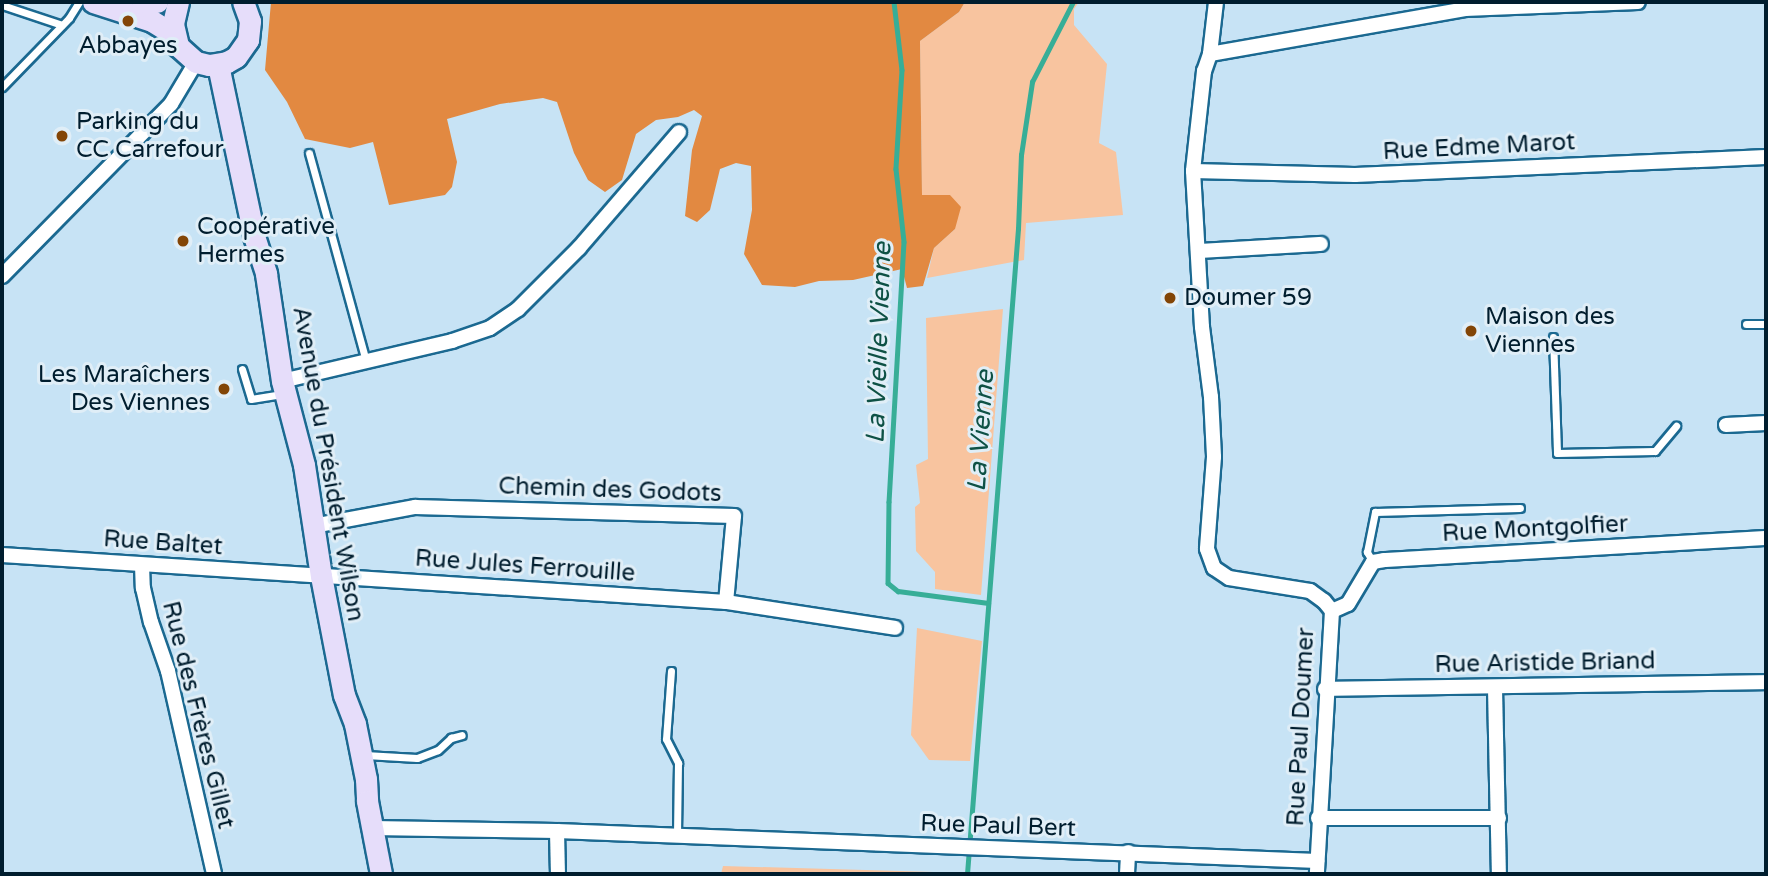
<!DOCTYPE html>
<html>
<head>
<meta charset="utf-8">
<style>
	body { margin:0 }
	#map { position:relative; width:1768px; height:876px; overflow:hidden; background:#c7e3f5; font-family:"Varela Round",sans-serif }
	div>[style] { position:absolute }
	.green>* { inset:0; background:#f8c49f }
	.forest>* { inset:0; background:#e28941 }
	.stream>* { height:4.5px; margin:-2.25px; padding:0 2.25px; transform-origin:2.25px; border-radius:2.25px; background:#37ae97 }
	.roads { filter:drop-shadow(2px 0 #1b6991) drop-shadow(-2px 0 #1b6991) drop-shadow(0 2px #1b6991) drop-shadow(0 -2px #1b6991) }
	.lane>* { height:7px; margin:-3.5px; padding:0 3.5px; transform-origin:3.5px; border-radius:3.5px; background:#fff }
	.street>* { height:14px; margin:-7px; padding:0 7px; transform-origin:7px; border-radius:7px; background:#fff }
	.secondary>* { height:21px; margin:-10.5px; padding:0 10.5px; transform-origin:10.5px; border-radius:10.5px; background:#e6ddfa }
	.dots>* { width:19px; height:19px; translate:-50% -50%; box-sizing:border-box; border:4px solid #e0eef7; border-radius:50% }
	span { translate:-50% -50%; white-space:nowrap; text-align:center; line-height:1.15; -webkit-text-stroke:6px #e0eef7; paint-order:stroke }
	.poi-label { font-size:24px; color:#001d2e }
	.left { translate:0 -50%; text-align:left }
	.right { translate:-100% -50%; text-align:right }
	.street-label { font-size:24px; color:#001d2e }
	.water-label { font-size:26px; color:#0e5145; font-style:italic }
	.frame { position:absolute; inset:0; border:4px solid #001d2e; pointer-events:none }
</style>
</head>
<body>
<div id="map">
	<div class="green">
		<i style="clip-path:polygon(965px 2px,1079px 2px,1074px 9px,1074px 25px,1107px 64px,1099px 143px,1116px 152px,1123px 215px,1026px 223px,1024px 260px,927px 278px,934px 248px,955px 229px,950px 195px,922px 195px,920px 41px,959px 12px)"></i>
		<i style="clip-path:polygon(1003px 309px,981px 595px,935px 589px,935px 572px,916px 551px,915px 507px,920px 503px,916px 465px,928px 459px,926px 318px)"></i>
		<i style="clip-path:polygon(917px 628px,982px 641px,970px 761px,929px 760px,911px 735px)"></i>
		<i style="clip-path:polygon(723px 866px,934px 872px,721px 874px)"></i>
	</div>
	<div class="forest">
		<i style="clip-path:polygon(271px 2px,965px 2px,959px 12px,920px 41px,922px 195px,950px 195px,961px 207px,955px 229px,934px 248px,923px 286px,907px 288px,902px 269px,853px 280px,819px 281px,795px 287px,762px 285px,744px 254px,752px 210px,751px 166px,736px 163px,720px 169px,710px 210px,697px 222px,685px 216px,692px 150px,702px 116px,694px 110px,678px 117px,656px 120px,636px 134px,622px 180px,605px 192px,588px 180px,574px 153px,557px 102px,543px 98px,500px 104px,447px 119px,457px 162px,452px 187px,445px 195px,389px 205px,373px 142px,350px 148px,305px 139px,287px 102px,265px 70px)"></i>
	</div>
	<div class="stream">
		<i style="left:894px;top:2px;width:68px;rotate:83.3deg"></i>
		<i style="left:902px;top:70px;width:99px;rotate:93.5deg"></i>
		<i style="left:896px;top:169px;width:73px;rotate:83.7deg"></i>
		<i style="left:904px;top:242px;width:260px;rotate:93.3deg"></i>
		<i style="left:889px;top:502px;width:81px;rotate:90.7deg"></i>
		<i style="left:888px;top:583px;width:13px;rotate:39deg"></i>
		<i style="left:898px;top:591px;width:91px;rotate:7.6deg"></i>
		<i style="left:967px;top:874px;width:647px;rotate:-85.48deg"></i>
		<i style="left:1018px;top:229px;width:74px;rotate:-87.7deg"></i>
		<i style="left:1021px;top:155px;width:74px;rotate:-81.4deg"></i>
		<i style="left:1032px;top:82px;width:90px;rotate:-62.9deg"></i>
	</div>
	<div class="roads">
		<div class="lane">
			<i style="left:2px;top:5px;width:63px;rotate:18.4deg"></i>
			<i style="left:2px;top:87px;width:96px;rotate:-45.8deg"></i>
			<i style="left:69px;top:18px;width:19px;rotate:-58deg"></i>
			<i style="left:309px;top:153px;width:217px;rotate:74.7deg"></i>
			<i style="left:1746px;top:324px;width:20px"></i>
			<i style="left:1553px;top:337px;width:116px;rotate:88deg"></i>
			<i style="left:1557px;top:453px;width:98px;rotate:-1.2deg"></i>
			<i style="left:1655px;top:451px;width:33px;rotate:-50deg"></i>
			<i style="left:242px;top:369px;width:31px;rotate:73deg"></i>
			<i style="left:251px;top:399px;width:30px;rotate:-9deg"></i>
			<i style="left:1373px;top:562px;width:12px;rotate:-121deg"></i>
			<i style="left:1367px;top:552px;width:41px;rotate:-78.7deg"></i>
			<i style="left:1375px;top:512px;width:145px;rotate:-1.6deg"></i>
			<i style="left:671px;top:671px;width:68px;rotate:94.2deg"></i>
			<i style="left:666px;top:739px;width:27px;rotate:63deg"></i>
			<i style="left:678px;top:763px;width:72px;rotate:90.8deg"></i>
			<i style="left:365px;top:755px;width:52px;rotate:3.3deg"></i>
			<i style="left:417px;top:758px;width:22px;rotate:-21deg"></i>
			<i style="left:438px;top:750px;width:18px;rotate:-43deg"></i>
			<i style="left:451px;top:738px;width:11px;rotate:-15deg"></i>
		</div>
		<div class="street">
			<i style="left:1216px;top:2px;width:52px;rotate:96.6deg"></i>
			<i style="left:1210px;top:54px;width:18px;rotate:109deg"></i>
			<i style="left:1204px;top:71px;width:101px;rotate:96.3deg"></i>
			<i style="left:1193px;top:171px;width:156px;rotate:86.7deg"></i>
			<i style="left:1202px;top:327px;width:71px;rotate:82.7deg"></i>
			<i style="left:1211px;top:397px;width:60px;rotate:87.1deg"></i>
			<i style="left:1214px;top:457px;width:92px;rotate:94.4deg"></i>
			<i style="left:1207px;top:549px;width:20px;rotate:70deg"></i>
			<i style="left:1214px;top:568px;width:18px;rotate:34deg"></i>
			<i style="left:1229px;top:578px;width:82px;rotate:9.1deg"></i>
			<i style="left:1310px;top:591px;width:17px;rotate:36deg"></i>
			<i style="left:1324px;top:601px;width:13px;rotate:51deg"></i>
			<i style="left:1332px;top:611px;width:263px;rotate:93.3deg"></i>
			<i style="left:1210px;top:54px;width:259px;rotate:-10deg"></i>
			<i style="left:1465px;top:9px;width:173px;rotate:-2.3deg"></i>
			<i style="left:1193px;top:171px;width:162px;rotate:1.4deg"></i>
			<i style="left:1355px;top:175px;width:411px;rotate:-2.5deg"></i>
			<i style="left:1198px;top:251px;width:123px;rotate:-3.3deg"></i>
			<i style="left:2px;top:276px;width:241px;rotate:-45.5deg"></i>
			<i style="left:171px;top:104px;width:49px;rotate:-59.2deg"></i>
			<i style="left:282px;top:381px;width:175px;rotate:-13.2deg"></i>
			<i style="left:452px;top:341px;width:40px;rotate:-18.9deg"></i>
			<i style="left:490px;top:328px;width:34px;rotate:-34deg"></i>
			<i style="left:518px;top:309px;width:86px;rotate:-45deg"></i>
			<i style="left:579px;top:248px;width:153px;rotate:-49.2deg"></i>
			<i style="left:1726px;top:425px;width:40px;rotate:-2.9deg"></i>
			<i style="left:313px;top:526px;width:104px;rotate:-10.6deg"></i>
			<i style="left:415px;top:507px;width:319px;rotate:1.6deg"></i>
			<i style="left:734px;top:516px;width:86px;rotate:95.3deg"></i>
			<i style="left:726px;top:602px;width:171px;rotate:8.7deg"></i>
			<i style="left:2px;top:555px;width:726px;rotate:3.71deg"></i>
			<i style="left:142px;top:565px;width:23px;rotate:88deg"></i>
			<i style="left:143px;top:588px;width:35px;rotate:77deg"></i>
			<i style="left:151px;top:622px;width:52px;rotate:70.9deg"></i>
			<i style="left:168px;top:671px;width:208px;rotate:77.2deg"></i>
			<i style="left:1332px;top:611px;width:17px;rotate:-24deg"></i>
			<i style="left:1348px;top:604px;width:49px;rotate:-59.2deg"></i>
			<i style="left:1373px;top:562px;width:11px;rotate:-10deg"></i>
			<i style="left:1384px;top:560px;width:383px;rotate:-3.3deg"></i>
			<i style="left:1495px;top:688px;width:186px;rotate:88.8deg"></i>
			<i style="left:1325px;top:689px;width:441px;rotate:-0.9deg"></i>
			<i style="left:1318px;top:818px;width:181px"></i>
			<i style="left:372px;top:828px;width:185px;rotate:0.9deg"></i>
			<i style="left:557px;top:831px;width:761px;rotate:2.26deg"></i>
			<i style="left:557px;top:831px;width:43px;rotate:88.7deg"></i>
			<i style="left:1127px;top:874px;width:22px;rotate:-87deg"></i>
		</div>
		<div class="secondary">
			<i style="left:93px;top:2px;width:62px;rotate:17.9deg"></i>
			<i style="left:152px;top:21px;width:26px;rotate:32deg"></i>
			<i style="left:142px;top:2px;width:15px"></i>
			<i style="left:178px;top:2px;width:23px;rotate:103deg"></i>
			<i style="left:173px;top:24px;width:23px;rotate:77deg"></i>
			<i style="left:178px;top:46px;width:24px;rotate:42deg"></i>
			<i style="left:196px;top:62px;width:13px;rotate:13deg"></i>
			<i style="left:209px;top:65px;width:18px;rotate:-9deg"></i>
			<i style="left:227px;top:62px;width:10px;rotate:-29deg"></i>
			<i style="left:236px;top:57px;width:21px;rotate:-55deg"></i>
			<i style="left:248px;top:40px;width:19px;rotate:-84deg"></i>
			<i style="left:250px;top:21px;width:20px;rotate:-110deg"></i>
			<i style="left:218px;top:65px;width:175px;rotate:78.1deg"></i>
			<i style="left:254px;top:236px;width:40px;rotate:72deg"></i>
			<i style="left:266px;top:274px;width:108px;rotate:81.5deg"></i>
			<i style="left:282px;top:381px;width:87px;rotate:75.3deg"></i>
			<i style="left:304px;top:465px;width:112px;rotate:81.3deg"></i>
			<i style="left:321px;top:576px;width:121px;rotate:79.1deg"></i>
			<i style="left:344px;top:695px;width:31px;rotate:69deg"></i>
			<i style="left:355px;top:724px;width:56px;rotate:78.7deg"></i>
			<i style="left:366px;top:779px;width:22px;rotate:87deg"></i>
			<i style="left:367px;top:801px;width:74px;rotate:79.1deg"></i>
		</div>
	</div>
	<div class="dots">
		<i style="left:128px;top:21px;background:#834506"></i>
		<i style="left:62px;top:136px;background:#834506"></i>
		<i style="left:183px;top:241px;background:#834506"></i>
		<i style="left:1170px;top:298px;background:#834506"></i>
		<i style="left:1471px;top:331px;background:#834506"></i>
		<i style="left:224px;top:389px;background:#834506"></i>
	</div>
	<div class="poi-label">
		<span style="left:128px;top:46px">Abbayes</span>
		<span class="left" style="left:76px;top:136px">Parking du<br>CC Carrefour</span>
		<span class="left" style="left:197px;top:241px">Coopérative<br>Hermes</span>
		<span class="left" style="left:1184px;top:298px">Doumer 59</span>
		<span class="left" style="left:1485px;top:331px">Maison des<br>Viennes</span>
		<span class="right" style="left:210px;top:389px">Les Maraîchers<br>Des Viennes</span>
	</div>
	<div class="street-label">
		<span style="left:1479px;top:147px;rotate:-3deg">Rue Edme Marot</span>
		<span style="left:328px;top:464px;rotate:80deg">Avenue du Président Wilson</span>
		<span style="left:610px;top:490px;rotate:2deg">Chemin des Godots</span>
		<span style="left:1535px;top:529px;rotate:-3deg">Rue Montgolfier</span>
		<span style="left:163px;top:543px;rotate:4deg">Rue Baltet</span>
		<span style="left:525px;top:566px;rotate:4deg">Rue Jules Ferrouille</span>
		<span style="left:1545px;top:663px;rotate:-1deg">Rue Aristide Briand</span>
		<span style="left:198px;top:715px;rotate:76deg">Rue des Frères Gillet</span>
		<span style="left:1301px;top:727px;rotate:-87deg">Rue Paul Doumer</span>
		<span style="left:998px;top:826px;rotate:2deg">Rue Paul Bert</span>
	</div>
	<div class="water-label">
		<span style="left:879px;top:343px;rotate:-88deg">La Vieille Vienne</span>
		<span style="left:981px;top:431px;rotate:-86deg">La Vienne</span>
	</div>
	<div class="frame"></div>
</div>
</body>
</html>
